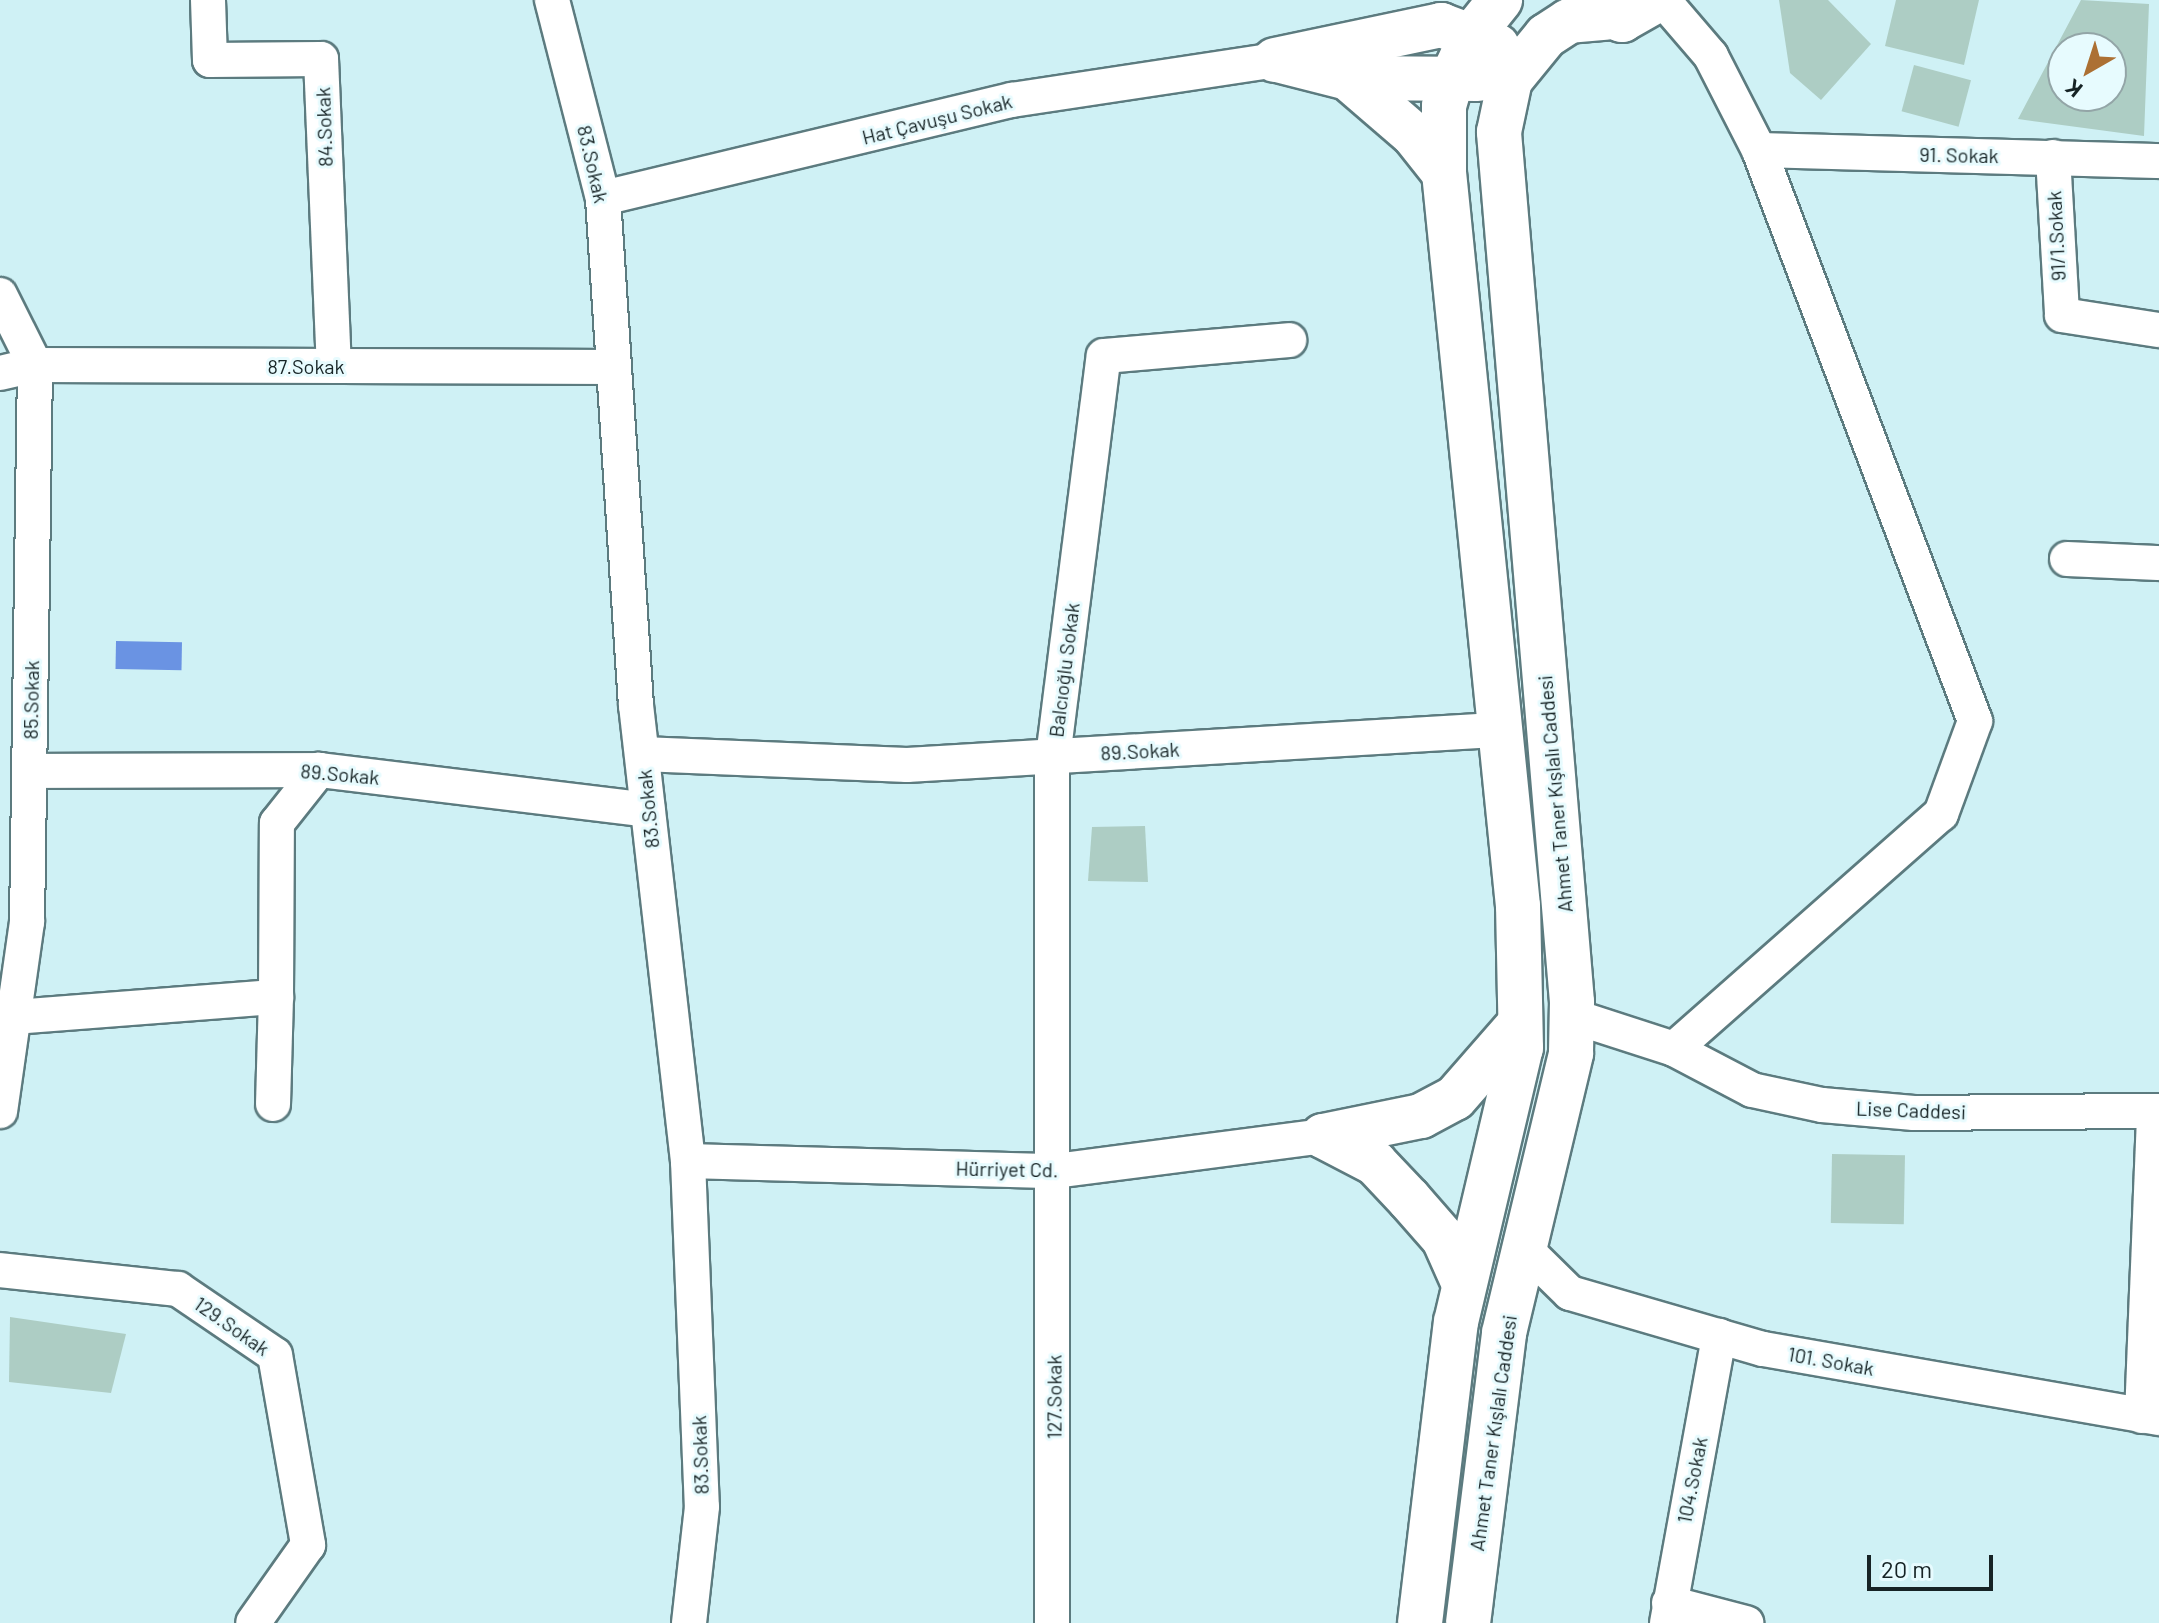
<!DOCTYPE html>
<html>
<head>
<meta charset="utf-8">
<style>
	body { margin:0 }
	#map { position:relative; width:2159px; height:1623px; overflow:hidden; background:#cff1f5; font-family:Barlow,sans-serif }
	div>[style] { position:absolute }
	.water>* { inset:0; background:#6a93e3; transform-origin:0 0 }
	.building>* { inset:0; background:#adcdc4; transform-origin:0 0 }
	.roads { filter:drop-shadow(2px 0 #5c7b7f) drop-shadow(-2px 0 #5c7b7f) drop-shadow(0 2px #5c7b7f) drop-shadow(0 -2px #5c7b7f) }
	.street>* { height:34px; margin:-17px; padding:0 17px; transform-origin:17px; border-radius:17px; background:#fff }
	.primary>* { height:44px; margin:-22px; padding:0 22px; transform-origin:22px; border-radius:22px; background:#fff }
	span { translate:-50% -50%; white-space:nowrap; text-align:center; line-height:1.15; -webkit-text-stroke:6px #e7fbfe; paint-order:stroke }
	.street-label { font-size:20px; color:#162325 }
	.north { position:absolute; left:2047px; top:32px; width:80px; height:80px; box-sizing:border-box; background:#e7fbfe; border:2px solid #93a5a7; border-radius:50%; rotate:219deg; font-size:22px; font-weight:700; line-height:32px; text-align:center; color:#162325 }
	.north::after { content:''; display:block; margin:auto; width:28px; height:36px; background:#ac7033; clip-path:polygon(50% 0,100% 100%,50% 72%,0 100%) }
	.scale { position:absolute; left:1867px; top:1555px; width:126px; height:36px; box-sizing:border-box; border:4px solid #162325; border-top:0; padding-left:10px; font-size:24px; line-height:28px; white-space:nowrap; color:#162325; -webkit-text-stroke:6px #e7fbfe; paint-order:stroke }
</style>
</head>
<body>
<div id="map">
	<div class="water">
		<i style="left:116px;top:641px;width:66px;height:28px;rotate:1deg"></i>
	</div>
	<div class="building">
		<i style="clip-path:polygon(1779px 0,1828px 0,1871px 44px,1821px 100px,1790px 73px)"></i>
		<i style="clip-path:polygon(1896px 0,1979px 0,1964px 65px,1885px 46px)"></i>
		<i style="clip-path:polygon(evenodd,2081px 0,2149px 4px,2144px 136px,2018px 119px,2081px 0,2063px 48px,2111px 48px,2111px 96px,2063px 96px,2063px 48px)"></i>
		<i style="left:1914px;top:65px;width:59px;height:48px;rotate:15deg"></i>
		<i style="clip-path:polygon(1145px 826px,1148px 882px,1088px 881px,1092px 827px)"></i>
		<i style="left:1832px;top:1154px;width:73px;height:69px;rotate:1deg"></i>
		<i style="clip-path:polygon(10px 1317px,126px 1334px,111px 1393px,9px 1382px)"></i>
	</div>
	<div class="roads">
		<div class="street">
			<i style="left:208px;top:0;width:60px;rotate:88.1deg"></i>
			<i style="left:210px;top:60px;width:111px;rotate:-0.5deg"></i>
			<i style="left:321px;top:59px;width:307px;rotate:87.6deg"></i>
			<i style="left:552px;top:0;width:204px;rotate:75.6deg"></i>
			<i style="left:603px;top:198px;width:508px;rotate:86.28deg"></i>
			<i style="left:636px;top:705px;width:459px;rotate:83.5deg"></i>
			<i style="left:688px;top:1161px;width:346px;rotate:87.7deg"></i>
			<i style="left:702px;top:1507px;width:117px;rotate:96.4deg"></i>
			<i style="left:1759px;top:150px;width:400px;rotate:1.6deg"></i>
			<i style="left:2053px;top:157px;width:158px;rotate:86.7deg"></i>
			<i style="left:2062px;top:315px;width:98px;rotate:8.8deg"></i>
			<i style="left:603px;top:198px;width:421px;rotate:-13.5deg"></i>
			<i style="left:1012px;top:100px;width:266px;rotate:-8.6deg"></i>
			<i style="left:0;top:295px;width:78px;rotate:63.4deg"></i>
			<i style="left:35px;top:365px;width:557px;rotate:90.82deg"></i>
			<i style="left:27px;top:922px;width:191px;rotate:98.1deg"></i>
			<i style="left:0;top:373px;width:36px;rotate:-13deg"></i>
			<i style="left:35px;top:365px;width:577px;rotate:0.2deg"></i>
			<i style="left:2067px;top:559px;width:92px;rotate:2.5deg"></i>
			<i style="left:642px;top:754px;width:265px;rotate:2.4deg"></i>
			<i style="left:907px;top:765px;width:589px;rotate:-3.41deg"></i>
			<i style="left:31px;top:771px;width:288px;rotate:-0.2deg"></i>
			<i style="left:319px;top:770px;width:331px;rotate:6.9deg"></i>
			<i style="left:276px;top:997px;width:174px;rotate:-89.7deg"></i>
			<i style="left:277px;top:823px;width:68px;rotate:-51.6deg"></i>
			<i style="left:1572px;top:1016px;width:107px;rotate:17.9deg"></i>
			<i style="left:1674px;top:1049px;width:356px;rotate:-41.4deg"></i>
			<i style="left:1941px;top:814px;width:99px;rotate:-69.9deg"></i>
			<i style="left:1975px;top:721px;width:610px;rotate:-110.72deg"></i>
			<i style="left:1759px;top:150px;width:106px;rotate:-117.1deg"></i>
			<i style="left:1711px;top:56px;width:74px;rotate:-130.6deg"></i>
			<i style="left:14px;top:1017px;width:263px;rotate:-4.4deg"></i>
			<i style="left:276px;top:997px;width:107px;rotate:91.6deg"></i>
			<i style="left:1674px;top:1049px;width:88px;rotate:27.7deg"></i>
			<i style="left:1752px;top:1090px;width:72px;rotate:12.1deg"></i>
			<i style="left:1822px;top:1105px;width:92px;rotate:5deg"></i>
			<i style="left:1914px;top:1113px;width:245px;rotate:-0.5deg"></i>
			<i style="left:688px;top:1161px;width:367px;rotate:1.6deg"></i>
			<i style="left:1055px;top:1171px;width:270px;rotate:-7.4deg"></i>
			<i style="left:1525px;top:1249px;width:63px;rotate:44.4deg"></i>
			<i style="left:1570px;top:1293px;width:201px;rotate:16.2deg"></i>
			<i style="left:1763px;top:1349px;width:402px;rotate:9.9deg"></i>
			<i style="left:0;top:1270px;width:179px;rotate:6.1deg"></i>
			<i style="left:178px;top:1289px;width:117px;rotate:34.2deg"></i>
			<i style="left:275px;top:1355px;width:193px;rotate:80.1deg"></i>
			<i style="left:308px;top:1545px;width:95px;rotate:125.2deg"></i>
			<i style="left:2142px;top:1416px;width:305px;rotate:-87.7deg"></i>
			<i style="left:1669px;top:1603px;width:80px;rotate:14.6deg"></i>
			<i style="left:1052px;top:1623px;width:858px;rotate:-90deg"></i>
			<i style="left:1052px;top:765px;width:412px;rotate:-82.8deg"></i>
			<i style="left:1104px;top:356px;width:186px;rotate:-4.9deg"></i>
			<i style="left:1667px;top:1623px;width:292px;rotate:-79.7deg"></i>
		</div>
		<div class="primary">
			<i style="left:1583px;top:5px;width:42px;rotate:21deg"></i>
			<i style="left:1622px;top:20px;width:40px;rotate:-29.7deg"></i>
			<i style="left:1275px;top:60px;width:170px;rotate:-11.9deg"></i>
			<i style="left:1441px;top:25px;width:60px;rotate:20.6deg"></i>
			<i style="left:1281px;top:61px;width:69px;rotate:14.2deg"></i>
			<i style="left:1348px;top:78px;width:130px;rotate:0.4deg"></i>
			<i style="left:1348px;top:78px;width:87px;rotate:40.8deg"></i>
			<i style="left:1414px;top:135px;width:48px;rotate:51.7deg"></i>
			<i style="left:1323px;top:1136px;width:100px;rotate:-11.5deg"></i>
			<i style="left:1421px;top:1116px;width:38px;rotate:-28deg"></i>
			<i style="left:1455px;top:1098px;width:94px;rotate:-48.9deg"></i>
			<i style="left:1323px;top:1136px;width:59px;rotate:27.4deg"></i>
			<i style="left:1375px;top:1163px;width:50px;rotate:46.6deg"></i>
			<i style="left:1409px;top:1199px;width:53px;rotate:48.8deg"></i>
			<i style="left:1444px;top:1239px;width:49px;rotate:66deg"></i>
			<i style="left:1420px;top:1623px;width:303px;rotate:-83.2deg"></i>
			<i style="left:1456px;top:1322px;width:282px;rotate:-76.7deg"></i>
			<i style="left:1521px;top:1048px;width:142px;rotate:-91.2deg"></i>
			<i style="left:1518px;top:906px;width:737px;rotate:-95.76deg"></i>
			<i style="left:1444px;top:173px;width:67px;rotate:-90deg"></i>
			<i style="left:1444px;top:106px;width:29px;rotate:-74deg"></i>
			<i style="left:1452px;top:78px;width:47px;rotate:-65.1deg"></i>
			<i style="left:1472px;top:35px;width:45px;rotate:-51.3deg"></i>
			<i style="left:1468px;top:1623px;width:292px;rotate:-82.9deg"></i>
			<i style="left:1504px;top:1333px;width:288px;rotate:-76.5deg"></i>
			<i style="left:1571px;top:1053px;width:51px;rotate:-88.9deg"></i>
			<i style="left:1572px;top:1002px;width:873px;rotate:-94.8deg"></i>
			<i style="left:1499px;top:132px;width:53px;rotate:-78.1deg"></i>
			<i style="left:1510px;top:80px;width:57px;rotate:-50.7deg"></i>
			<i style="left:1546px;top:36px;width:27px;rotate:-33deg"></i>
			<i style="left:1569px;top:21px;width:37px;rotate:-5deg"></i>
		</div>
	</div>
	<div class="street-label">
		<span style="left:937px;top:119px;rotate:-14deg">Hat Çavuşu Sokak</span>
		<span style="left:324px;top:127px;rotate:-92deg">84.Sokak</span>
		<span style="left:1959px;top:155px;rotate:1deg">91. Sokak</span>
		<span style="left:593px;top:164px;rotate:77deg">83.Sokak</span>
		<span style="left:2056px;top:236px;rotate:-93deg">91/1.Sokak</span>
		<span style="left:306px;top:366px">87.Sokak</span>
		<span style="left:1064px;top:670px;rotate:-83deg">Balcıoğlu Sokak</span>
		<span style="left:31px;top:700px;rotate:-89deg">85.Sokak</span>
		<span style="left:1140px;top:751px;rotate:-3deg">89.Sokak</span>
		<span style="left:340px;top:774px;rotate:5deg">89.Sokak</span>
		<span style="left:1555px;top:794px;rotate:-95deg">Ahmet Taner Kışlalı Caddesi</span>
		<span style="left:648px;top:809px;rotate:-96deg">83.Sokak</span>
		<span style="left:1911px;top:1110px;rotate:2deg">Lise Caddesi</span>
		<span style="left:1007px;top:1169px;rotate:1deg">Hürriyet Cd.</span>
		<span style="left:232px;top:1326px;rotate:35deg">129.Sokak</span>
		<span style="left:1831px;top:1361px;rotate:10deg">101. Sokak</span>
		<span style="left:1054px;top:1397px;rotate:-90deg">127.Sokak</span>
		<span style="left:1493px;top:1433px;rotate:-82deg">Ahmet Taner Kışlalı Caddesi</span>
		<span style="left:700px;top:1455px;rotate:-92deg">83.Sokak</span>
		<span style="left:1692px;top:1480px;rotate:-79deg">104.Sokak</span>
	</div>
	<div class="north">K</div>
	<div class="scale">20 m</div>
</div>
</body>
</html>
